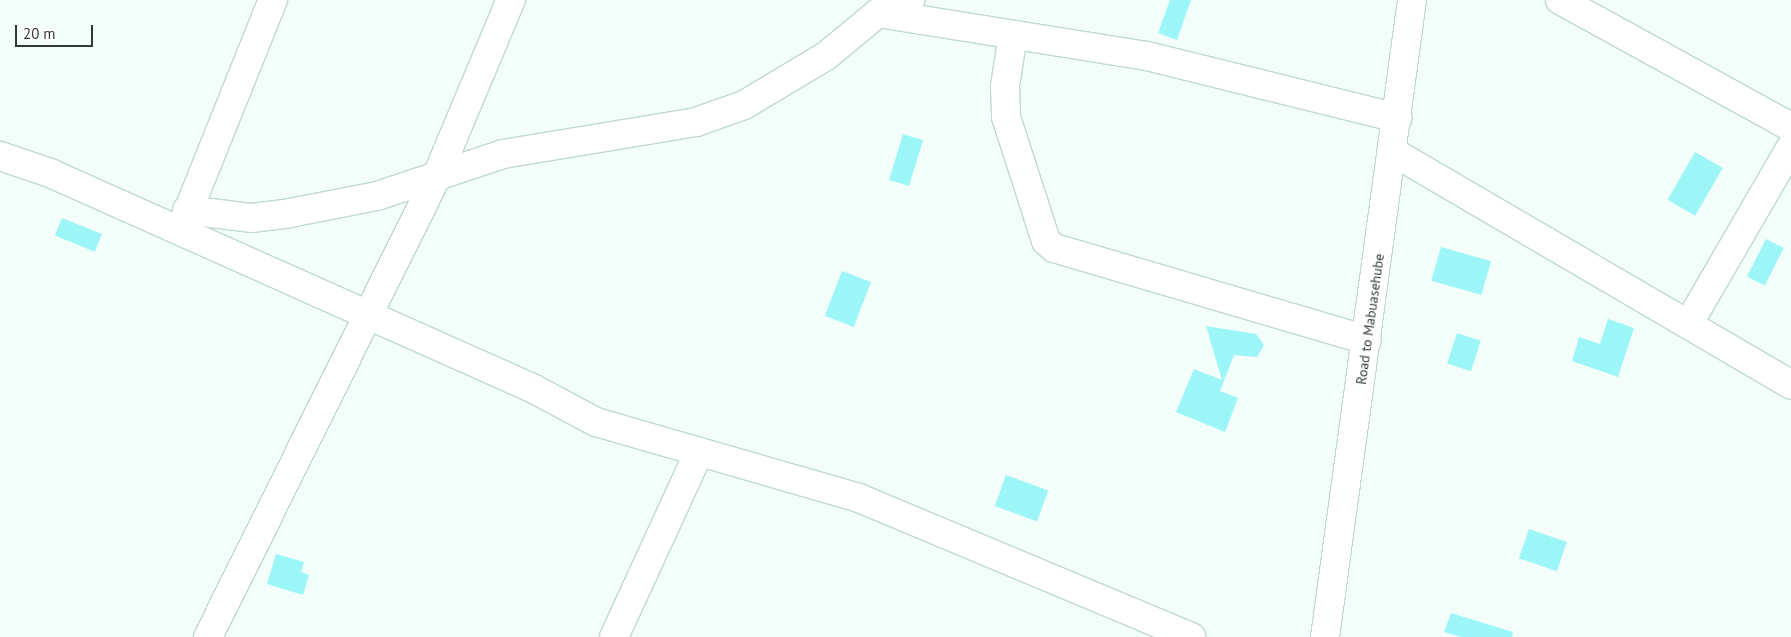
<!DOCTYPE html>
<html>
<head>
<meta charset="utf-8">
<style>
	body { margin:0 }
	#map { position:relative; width:1791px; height:637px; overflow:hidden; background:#f3fefa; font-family:"PT Sans",sans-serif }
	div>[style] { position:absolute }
	.building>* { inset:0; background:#9cf6f8; transform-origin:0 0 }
	.roads { filter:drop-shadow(1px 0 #bfd9d1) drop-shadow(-1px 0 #bfd9d1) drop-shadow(0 1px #bfd9d1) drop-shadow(0 -1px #bfd9d1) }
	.minor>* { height:28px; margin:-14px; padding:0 14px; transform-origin:14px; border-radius:14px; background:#fff }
	.major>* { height:28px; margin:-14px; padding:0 14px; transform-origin:14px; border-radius:14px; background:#fff }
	span { translate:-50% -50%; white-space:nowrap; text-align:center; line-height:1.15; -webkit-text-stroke:5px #fff; paint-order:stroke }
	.street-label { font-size:14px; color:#303b38 }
	.scale { position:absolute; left:15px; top:25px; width:78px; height:22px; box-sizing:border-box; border:2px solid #303b38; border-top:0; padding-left:6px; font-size:15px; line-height:18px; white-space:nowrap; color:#303b38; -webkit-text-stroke:4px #fff; paint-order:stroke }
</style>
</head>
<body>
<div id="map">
	<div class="building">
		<i style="clip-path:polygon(1170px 0,1191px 0,1177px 40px,1158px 33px)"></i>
		<i style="left:903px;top:134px;width:21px;height:48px;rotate:17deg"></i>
		<i style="left:1695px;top:152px;width:32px;height:55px;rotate:30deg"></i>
		<i style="left:62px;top:218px;width:43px;height:19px;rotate:22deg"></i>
		<i style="left:1766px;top:239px;width:20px;height:42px;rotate:27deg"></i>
		<i style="left:1441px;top:247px;width:52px;height:35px;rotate:16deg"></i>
		<i style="left:842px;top:271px;width:31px;height:48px;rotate:21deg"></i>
		<i style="clip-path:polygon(1608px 319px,1634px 328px,1618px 377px,1572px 361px,1579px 337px,1600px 344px)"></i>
		<i style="clip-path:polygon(1206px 326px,1256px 334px,1264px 345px,1257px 357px,1234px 355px,1220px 391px,1238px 398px,1225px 432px,1176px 412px,1194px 369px,1222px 380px)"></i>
		<i style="left:1457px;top:333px;width:25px;height:32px;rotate:18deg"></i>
		<i style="left:1006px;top:475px;width:45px;height:33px;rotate:20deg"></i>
		<i style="left:1529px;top:529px;width:40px;height:31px;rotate:19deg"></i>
		<i style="clip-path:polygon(276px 554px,304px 562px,301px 572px,309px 575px,303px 595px,267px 584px)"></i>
		<i style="clip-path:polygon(1451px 613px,1513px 632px,1512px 637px,1461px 637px,1444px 632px)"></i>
	</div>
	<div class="roads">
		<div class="minor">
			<i style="left:1560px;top:0;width:264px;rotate:28.8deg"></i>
			<i style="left:878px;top:13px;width:272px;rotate:9.1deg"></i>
			<i style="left:1147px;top:56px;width:258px;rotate:13.9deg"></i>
			<i style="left:1013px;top:35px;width:52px;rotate:98.9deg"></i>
			<i style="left:1005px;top:86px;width:31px;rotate:88deg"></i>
			<i style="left:1006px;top:117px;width:130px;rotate:72.1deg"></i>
			<i style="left:1046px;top:241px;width:11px;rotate:41deg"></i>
			<i style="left:1054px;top:248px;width:326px;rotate:16.4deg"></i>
			<i style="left:1393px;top:152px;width:461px;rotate:30.3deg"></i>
			<i style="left:0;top:156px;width:53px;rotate:18.8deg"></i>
			<i style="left:50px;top:173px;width:528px;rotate:24.04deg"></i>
			<i style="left:532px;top:388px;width:72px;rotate:28deg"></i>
			<i style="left:596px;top:422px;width:274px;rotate:16.1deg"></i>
			<i style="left:859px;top:498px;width:360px;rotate:22.7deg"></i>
			<i style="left:187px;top:210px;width:64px;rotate:7.1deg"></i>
			<i style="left:251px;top:218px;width:39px;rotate:-7deg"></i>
			<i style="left:290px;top:213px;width:89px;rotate:-11.1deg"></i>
			<i style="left:377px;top:196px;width:133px;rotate:-18.4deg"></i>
			<i style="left:503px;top:154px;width:196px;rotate:-9.4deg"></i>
			<i style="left:696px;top:122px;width:51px;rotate:-19.5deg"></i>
			<i style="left:744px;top:105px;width:96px;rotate:-30.9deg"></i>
			<i style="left:826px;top:56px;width:67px;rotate:-39.6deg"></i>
			<i style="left:878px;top:13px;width:35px;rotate:-22deg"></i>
			<i style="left:182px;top:226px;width:244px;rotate:-68.1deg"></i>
			<i style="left:1689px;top:323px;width:203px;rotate:-59.9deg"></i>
			<i style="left:208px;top:637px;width:513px;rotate:-63.58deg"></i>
			<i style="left:436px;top:178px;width:193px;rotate:-67.2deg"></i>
			<i style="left:614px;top:637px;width:201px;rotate:-65.3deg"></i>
		</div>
		<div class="major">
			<i style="left:1325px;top:637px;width:643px;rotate:-82.22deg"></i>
		</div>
	</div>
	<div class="street-label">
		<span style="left:1370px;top:319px;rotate:-82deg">Road to Mabuasehube</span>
	</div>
	<div class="scale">20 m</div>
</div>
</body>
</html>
